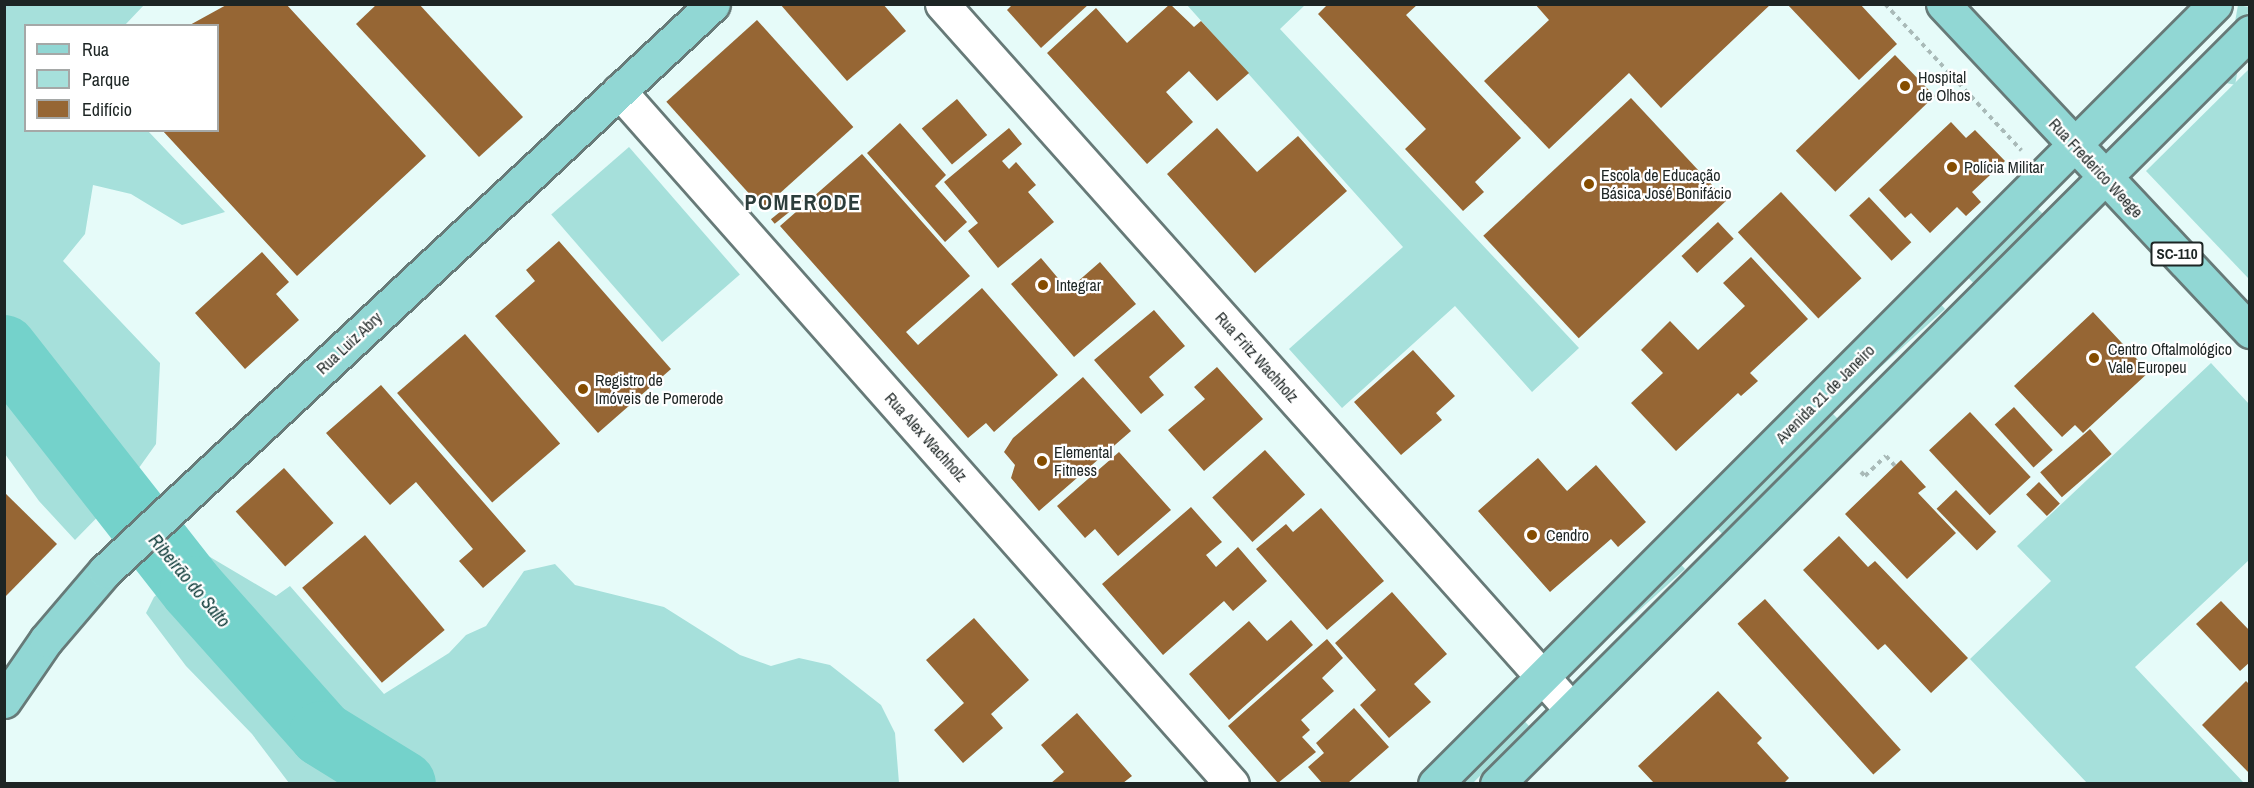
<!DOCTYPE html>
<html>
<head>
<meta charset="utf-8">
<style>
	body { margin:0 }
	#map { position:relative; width:2254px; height:788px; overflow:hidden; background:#e6fbf9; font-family:"Archivo Narrow",sans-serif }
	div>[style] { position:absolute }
	.green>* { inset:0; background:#a6e0db; transform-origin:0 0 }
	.river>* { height:66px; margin:-33px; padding:0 33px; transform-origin:33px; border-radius:33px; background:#74d2cb }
	.building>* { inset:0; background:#966634; transform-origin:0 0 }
	.path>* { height:4px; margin-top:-2px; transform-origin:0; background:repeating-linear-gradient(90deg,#a9bab8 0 4.5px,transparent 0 9px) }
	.roads { filter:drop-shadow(2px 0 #677a78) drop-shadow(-2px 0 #677a78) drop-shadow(0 2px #677a78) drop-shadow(0 -2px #677a78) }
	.minor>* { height:33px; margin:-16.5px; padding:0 16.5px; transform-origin:16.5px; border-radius:16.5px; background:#fff }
	.major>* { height:33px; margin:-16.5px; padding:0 16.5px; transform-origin:16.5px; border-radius:16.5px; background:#91d7d4 }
	.dots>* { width:16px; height:16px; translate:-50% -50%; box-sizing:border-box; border:3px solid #fff; border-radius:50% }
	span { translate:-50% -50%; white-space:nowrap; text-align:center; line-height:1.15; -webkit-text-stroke:4.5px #fff; paint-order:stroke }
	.shield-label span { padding:2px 4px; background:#fff; border:2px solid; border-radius:4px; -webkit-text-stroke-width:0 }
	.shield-label { font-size:15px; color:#1d2524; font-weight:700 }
	.poi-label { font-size:16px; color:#1d2524 }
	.left { translate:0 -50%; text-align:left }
	.street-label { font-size:16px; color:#1d2524 }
	.water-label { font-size:18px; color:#083735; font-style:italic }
	.district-label { font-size:22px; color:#2c3d3b; font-weight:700; letter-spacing:1.5px }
	.frame { position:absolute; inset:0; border:6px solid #1d2524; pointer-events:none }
	.legend { position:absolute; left:24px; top:24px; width:195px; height:108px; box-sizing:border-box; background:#fff; border:2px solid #a5a8a7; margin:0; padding:8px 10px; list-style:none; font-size:18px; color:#1d2524 }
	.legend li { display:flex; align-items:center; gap:12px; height:30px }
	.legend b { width:30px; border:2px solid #a5a8a7 }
</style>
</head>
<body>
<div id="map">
	<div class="green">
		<i style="clip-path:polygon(4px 5px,144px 5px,125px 25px,26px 26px,26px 130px,148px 131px,225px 212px,182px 225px,131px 194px,93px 185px,85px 234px,63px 261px,160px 363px,156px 444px,121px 493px,75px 540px,39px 501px,5px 454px)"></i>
		<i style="clip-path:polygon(1187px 5px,1305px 5px,1280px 29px,1579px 348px,1532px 392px,1455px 306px,1342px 408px,1289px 349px,1403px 247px)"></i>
		<i style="left:2238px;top:5px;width:11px;height:79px;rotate:10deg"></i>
		<i style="clip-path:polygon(2249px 69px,2249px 279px,2146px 171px)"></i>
		<i style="left:629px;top:147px;width:169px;height:103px;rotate:49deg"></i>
		<i style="left:2035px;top:206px;width:11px;height:98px;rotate:45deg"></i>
		<i style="left:1937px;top:300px;width:12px;height:111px;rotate:48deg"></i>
		<i style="clip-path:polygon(2211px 363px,2249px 404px,2249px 560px,2135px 667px,2244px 783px,2087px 783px,1970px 659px,2051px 581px,2017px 546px)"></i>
		<i style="left:1830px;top:411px;width:11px;height:163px;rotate:45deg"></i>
		<i style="clip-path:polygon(205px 554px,276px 596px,290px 586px,384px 694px,449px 653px,466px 635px,486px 626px,524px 571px,555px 564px,575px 585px,664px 607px,740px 655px,771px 666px,799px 658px,830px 665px,881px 705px,895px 733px,899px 783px,289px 783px,252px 734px,186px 666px,146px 613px,154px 597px)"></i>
		<i style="left:1677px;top:560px;width:12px;height:140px;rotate:48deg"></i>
		<i style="clip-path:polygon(1521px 717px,1529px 726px,1473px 783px,1455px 784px)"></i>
	</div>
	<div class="river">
		<i style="left:4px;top:348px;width:306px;rotate:51.9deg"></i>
		<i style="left:193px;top:589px;width:194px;rotate:48.3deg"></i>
		<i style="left:322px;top:734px;width:95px;rotate:31.7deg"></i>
	</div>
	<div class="building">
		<i style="clip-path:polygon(228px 4px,286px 4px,426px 156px,297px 276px,162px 130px,218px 130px,218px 26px,188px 26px)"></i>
		<i style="clip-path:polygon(377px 4px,419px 4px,523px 117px,479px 157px,356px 24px)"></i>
		<i style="clip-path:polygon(780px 4px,883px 4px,906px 31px,847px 81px)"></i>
		<i style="clip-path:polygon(1013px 4px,1089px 4px,1041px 48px,1007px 10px)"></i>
		<i style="clip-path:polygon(1170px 4px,1194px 27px,1201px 21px,1249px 73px,1217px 101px,1189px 71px,1166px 92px,1193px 122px,1147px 164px,1047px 53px,1096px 8px,1127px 43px)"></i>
		<i style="clip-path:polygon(1328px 4px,1418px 4px,1406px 15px,1521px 138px,1475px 182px,1484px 192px,1463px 211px,1405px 149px,1426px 129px,1318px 14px)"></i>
		<i style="clip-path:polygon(1535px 4px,1771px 4px,1661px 108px,1629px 73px,1549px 149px,1484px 81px,1549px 20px)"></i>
		<i style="clip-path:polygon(1787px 4px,1860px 4px,1897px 44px,1859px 80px)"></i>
		<i style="left:757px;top:20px;width:144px;height:122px;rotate:48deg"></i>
		<i style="left:1895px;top:55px;width:57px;height:138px;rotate:46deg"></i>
		<i style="left:1631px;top:98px;width:140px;height:202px;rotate:47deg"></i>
		<i style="left:957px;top:99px;width:47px;height:46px;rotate:50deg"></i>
		<i style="clip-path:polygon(1951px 122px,1966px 138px,1975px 130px,2005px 161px,1972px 192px,1981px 202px,1966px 216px,1957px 207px,1930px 233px,1911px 213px,1905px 218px,1879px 190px)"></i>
		<i style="clip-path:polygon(900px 123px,946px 175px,935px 186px,967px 222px,945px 242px,867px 153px)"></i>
		<i style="clip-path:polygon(1009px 128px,1022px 144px,1002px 161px,1009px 169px,1016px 162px,1036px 185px,1028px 192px,1054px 222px,998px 268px,968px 231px,978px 223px,944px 182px)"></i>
		<i style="clip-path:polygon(1217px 128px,1257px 172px,1298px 136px,1347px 191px,1255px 273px,1167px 174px)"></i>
		<i style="clip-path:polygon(862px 154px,970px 276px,906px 332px,918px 345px,982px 288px,1058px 375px,994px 432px,986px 423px,968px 438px,780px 226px)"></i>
		<i style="left:1781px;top:192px;width:118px;height:59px;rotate:47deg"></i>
		<i style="left:802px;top:194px;width:6px;height:40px;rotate:51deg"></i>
		<i style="left:1869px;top:197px;width:62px;height:27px;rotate:47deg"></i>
		<i style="left:1718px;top:222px;width:23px;height:50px;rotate:47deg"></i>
		<i style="clip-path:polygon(559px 241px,671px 369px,598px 433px,495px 316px,535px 281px,526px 270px)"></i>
		<i style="clip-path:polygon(262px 252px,289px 282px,276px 294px,299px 320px,245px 369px,195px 313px)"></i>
		<i style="clip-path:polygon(1751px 257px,1808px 319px,1750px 373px,1758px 381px,1741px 396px,1738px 393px,1676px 451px,1631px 403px,1663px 373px,1641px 350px,1670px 321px,1698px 350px,1745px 306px,1723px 283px)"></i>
		<i style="clip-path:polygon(1041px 258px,1068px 290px,1100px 262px,1136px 304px,1074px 357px,1011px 284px)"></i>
		<i style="clip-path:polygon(1154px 310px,1185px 346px,1149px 377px,1164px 395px,1141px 414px,1094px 360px)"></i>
		<i style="clip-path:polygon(2093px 312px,2149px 372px,2083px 433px,2075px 425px,2062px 437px,2014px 386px)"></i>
		<i style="left:465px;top:334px;width:145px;height:90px;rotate:49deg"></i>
		<i style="clip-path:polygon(1413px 350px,1455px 396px,1436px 413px,1442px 420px,1401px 455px,1354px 402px)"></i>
		<i style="clip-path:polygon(1217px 367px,1263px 419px,1204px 471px,1168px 430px,1205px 399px,1194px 387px)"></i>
		<i style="clip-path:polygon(1083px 377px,1131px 431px,1039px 511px,1011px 478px,1015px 465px,1004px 452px,1013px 438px)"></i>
		<i style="clip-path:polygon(381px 385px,526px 551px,483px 588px,459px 561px,473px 549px,416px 482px,390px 505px,326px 433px)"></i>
		<i style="left:2014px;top:407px;width:58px;height:26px;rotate:48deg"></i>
		<i style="left:1970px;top:412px;width:89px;height:56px;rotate:47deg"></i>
		<i style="left:2090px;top:429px;width:33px;height:66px;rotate:49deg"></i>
		<i style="left:1265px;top:450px;width:60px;height:71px;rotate:48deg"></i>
		<i style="clip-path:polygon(1119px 452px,1171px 510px,1118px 556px,1095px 529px,1085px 538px,1057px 506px)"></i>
		<i style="clip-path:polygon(1538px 458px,1567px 491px,1596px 465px,1646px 522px,1618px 547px,1611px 539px,1550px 592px,1478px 511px)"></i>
		<i style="clip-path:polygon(1901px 460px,1926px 487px,1918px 493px,1956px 533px,1907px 579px,1845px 514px)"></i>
		<i style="left:284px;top:468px;width:74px;height:65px;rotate:48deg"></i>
		<i style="left:2039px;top:482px;width:30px;height:18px;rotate:46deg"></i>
		<i style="left:1956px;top:490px;width:58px;height:27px;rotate:46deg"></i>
		<i style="clip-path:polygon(4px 492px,57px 544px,4px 598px)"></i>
		<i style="clip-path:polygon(1191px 507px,1222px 542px,1206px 555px,1216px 567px,1238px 547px,1267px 581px,1233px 611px,1224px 601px,1163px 655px,1102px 584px)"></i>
		<i style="clip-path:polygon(1321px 508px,1384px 581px,1327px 630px,1256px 549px,1286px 524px,1293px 532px)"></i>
		<i style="left:365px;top:535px;width:124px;height:82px;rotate:50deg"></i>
		<i style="clip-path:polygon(1839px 536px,1868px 567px,1875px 561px,1968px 658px,1931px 693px,1885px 644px,1878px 650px,1803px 570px)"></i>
		<i style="clip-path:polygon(1392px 592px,1447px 654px,1414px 684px,1431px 702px,1389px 738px,1360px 705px,1376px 690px,1335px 643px)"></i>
		<i style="left:1765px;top:599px;width:203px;height:37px;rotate:48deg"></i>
		<i style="clip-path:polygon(2221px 601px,2250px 631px,2250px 662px,2240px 671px,2196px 624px)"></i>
		<i style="clip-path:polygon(974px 618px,1029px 680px,991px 714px,1003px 728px,963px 763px,934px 730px,964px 703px,926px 660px)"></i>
		<i style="clip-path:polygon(1291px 620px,1313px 645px,1229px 720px,1189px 674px,1249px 621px,1267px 641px)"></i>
		<i style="clip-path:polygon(1327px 639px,1343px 658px,1322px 678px,1334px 691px,1301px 720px,1310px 730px,1302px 737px,1316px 752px,1278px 783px,1228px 726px)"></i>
		<i style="clip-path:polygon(2246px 681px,2250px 685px,2250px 774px,2202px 725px)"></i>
		<i style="clip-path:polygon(1718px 691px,1762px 738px,1757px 743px,1789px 778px,1784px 783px,1654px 783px,1638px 766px)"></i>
		<i style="clip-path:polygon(1354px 708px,1389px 747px,1348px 783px,1322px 783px,1308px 767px,1324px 753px,1316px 743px)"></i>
		<i style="clip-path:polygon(1077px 713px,1132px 776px,1123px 783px,1051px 783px,1064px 772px,1041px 745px)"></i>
	</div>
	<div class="path">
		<i style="left:1885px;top:4px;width:200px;rotate:47deg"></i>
		<i style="left:1861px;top:472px;width:6px;rotate:45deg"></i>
		<i style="left:1865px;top:476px;width:29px;rotate:-44deg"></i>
		<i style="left:1886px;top:456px;width:13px;rotate:48deg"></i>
	</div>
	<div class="roads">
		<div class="minor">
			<i style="left:942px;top:4px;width:945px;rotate:48.26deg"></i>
			<i style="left:619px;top:91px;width:925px;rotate:48.51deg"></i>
		</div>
		<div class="major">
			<i style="left:1943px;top:4px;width:449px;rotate:46.8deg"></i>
			<i style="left:4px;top:701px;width:74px;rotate:-55.5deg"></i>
			<i style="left:46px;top:640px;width:91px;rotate:-49.5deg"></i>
			<i style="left:105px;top:571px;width:831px;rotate:-43deg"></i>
			<i style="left:1435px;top:784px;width:1103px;rotate:-45deg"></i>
			<i style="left:1497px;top:784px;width:1064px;rotate:-44.96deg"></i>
		</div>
	</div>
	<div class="dots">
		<i style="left:1905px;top:86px;background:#854d00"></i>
		<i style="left:1952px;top:167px;background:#854d00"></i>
		<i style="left:1589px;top:184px;background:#854d00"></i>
		<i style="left:1043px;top:285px;background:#854d00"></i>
		<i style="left:2094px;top:358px;background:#854d00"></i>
		<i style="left:583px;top:389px;background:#854d00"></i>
		<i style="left:1042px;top:461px;background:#854d00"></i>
		<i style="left:1532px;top:535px;background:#854d00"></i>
	</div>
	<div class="shield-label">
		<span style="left:2177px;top:254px">SC-110</span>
	</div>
	<div class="poi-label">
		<span class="left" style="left:1918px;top:86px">Hospital<br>de Olhos</span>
		<span class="left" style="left:1964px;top:167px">Polícia Militar</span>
		<span class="left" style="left:1601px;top:184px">Escola de Educação<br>Básica José Bonifácio</span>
		<span class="left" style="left:1056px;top:285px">Integrar</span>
		<span class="left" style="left:2108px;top:358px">Centro Oftalmológico<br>Vale Europeu</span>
		<span class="left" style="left:595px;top:389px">Registro de<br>Imóveis de Pomerode</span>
		<span class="left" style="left:1054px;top:461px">Elemental<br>Fitness</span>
		<span class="left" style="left:1546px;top:535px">Cendro</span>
	</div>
	<div class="street-label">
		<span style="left:2096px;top:168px;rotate:47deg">Rua Frederico Weege</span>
		<span style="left:349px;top:343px;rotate:-43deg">Rua Luiz Abry</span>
		<span style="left:1257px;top:357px;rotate:48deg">Rua Fritz Wachholz</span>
		<span style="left:1825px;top:394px;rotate:-45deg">Avenida 21 de Janeiro</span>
		<span style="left:926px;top:437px;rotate:48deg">Rua Alex Wachholz</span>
	</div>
	<div class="water-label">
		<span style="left:189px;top:581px;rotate:50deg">Ribeirão do Salto</span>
	</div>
	<div class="district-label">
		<span style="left:803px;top:203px">POMERODE</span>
	</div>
	<div class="frame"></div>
	<ul class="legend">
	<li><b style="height:8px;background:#91d7d4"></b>Rua</li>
	<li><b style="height:16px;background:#a6e0db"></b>Parque</li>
	<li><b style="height:16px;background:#966634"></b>Edifício</li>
	</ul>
</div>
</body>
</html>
